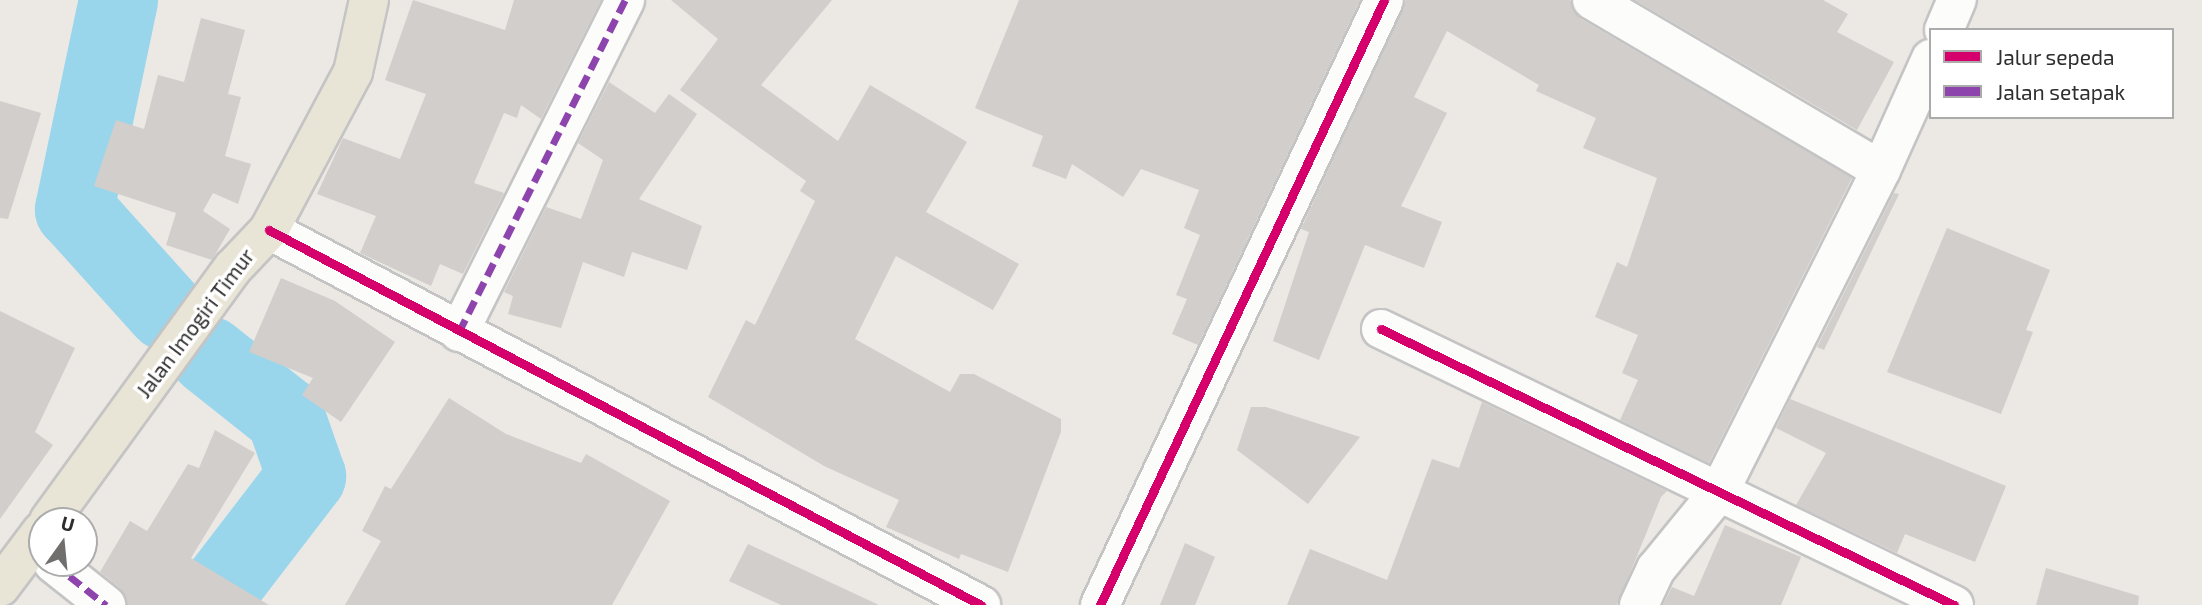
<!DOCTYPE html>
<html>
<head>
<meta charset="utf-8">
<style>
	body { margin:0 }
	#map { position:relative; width:2202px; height:605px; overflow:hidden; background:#ece8e4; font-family:"Exo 2",sans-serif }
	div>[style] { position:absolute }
	.river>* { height:79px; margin:-39.5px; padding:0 39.5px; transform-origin:39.5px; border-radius:39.5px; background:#99d6ec }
	.building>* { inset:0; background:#d1cecb }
	.roads { filter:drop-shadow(2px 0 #c5c4c5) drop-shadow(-2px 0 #c5c4c5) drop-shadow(0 2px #c5c4c5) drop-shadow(0 -2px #c5c4c5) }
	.minor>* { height:38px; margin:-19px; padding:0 19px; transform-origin:19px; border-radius:19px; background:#fcfcfb }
	.primary>* { height:38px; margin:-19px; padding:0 19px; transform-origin:19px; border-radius:19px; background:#e8e4d6 }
	.quiet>* { height:7px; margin-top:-3.5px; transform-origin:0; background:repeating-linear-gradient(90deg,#8e44ad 0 14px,transparent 0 21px) }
	.cycleway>* { height:9px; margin:-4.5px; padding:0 4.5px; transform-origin:4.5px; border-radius:4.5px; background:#d6006c }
	span { translate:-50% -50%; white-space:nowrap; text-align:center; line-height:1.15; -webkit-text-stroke:7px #fff; paint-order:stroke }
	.street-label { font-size:21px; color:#2e2e2e }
	.legend { position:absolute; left:1929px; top:28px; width:245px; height:91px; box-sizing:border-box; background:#fff; border:2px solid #ababab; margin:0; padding:9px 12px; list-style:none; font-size:21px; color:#2e2e2e }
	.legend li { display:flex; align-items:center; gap:14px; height:35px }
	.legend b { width:35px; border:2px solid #ababab }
	.north { position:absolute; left:28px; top:507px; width:70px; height:70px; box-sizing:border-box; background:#fff; border:2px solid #ababab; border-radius:50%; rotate:15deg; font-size:19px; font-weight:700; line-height:28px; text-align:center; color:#2e2e2e }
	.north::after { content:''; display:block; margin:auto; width:24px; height:32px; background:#706f6e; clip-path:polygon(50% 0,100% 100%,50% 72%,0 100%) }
</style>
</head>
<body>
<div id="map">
	<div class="river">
		<i style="left:118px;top:0;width:214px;rotate:101.9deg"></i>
		<i style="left:74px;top:209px;width:137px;rotate:48deg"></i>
		<i style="left:207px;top:605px;width:163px;rotate:-52.5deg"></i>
		<i style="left:306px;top:476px;width:64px;rotate:-109.3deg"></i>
		<i style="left:285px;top:416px;width:98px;rotate:-141.6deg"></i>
	</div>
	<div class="building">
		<i style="clip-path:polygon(413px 0,505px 30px,514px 0,601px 0,541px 119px,521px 105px,517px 118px,504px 113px,474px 183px,504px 193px,463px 274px,440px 264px,431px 286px,360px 253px,376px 216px,317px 194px,343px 138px,400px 159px,426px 94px,385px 80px)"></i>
		<i style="clip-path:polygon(671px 0,832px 0,761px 85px,838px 141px,870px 85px,967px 142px,926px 212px,1019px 264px,993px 310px,896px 256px,855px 339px,950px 392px,960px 374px,974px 374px,1061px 419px,1061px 432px,1008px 572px,961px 554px,959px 559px,886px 527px,899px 500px,824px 466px,708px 397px,746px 320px,755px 325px,815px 201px,800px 191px,806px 181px,680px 90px,718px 39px)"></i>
		<i style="clip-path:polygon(1019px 0,1360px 0,1198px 345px,1172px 334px,1187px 299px,1176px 295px,1200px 235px,1184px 228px,1199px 190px,1141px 169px,1123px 197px,1072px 164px,1066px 179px,1032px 166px,1043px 136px,975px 108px)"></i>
		<i style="clip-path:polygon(1406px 0,1570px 0,1581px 19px,1852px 178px,1709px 463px,1620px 420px,1638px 380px,1622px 373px,1638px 335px,1595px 317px,1617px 262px,1627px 267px,1657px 178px,1583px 148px,1596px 118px,1536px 91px,1539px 85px,1447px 31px,1414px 97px,1447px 113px,1401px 206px,1442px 222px,1424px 268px,1365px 245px,1319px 360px,1273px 341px,1309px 232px,1301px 229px)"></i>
		<i style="clip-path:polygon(1635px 0,1823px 0,1848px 14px,1837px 32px,1894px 62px,1857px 130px)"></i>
		<i style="clip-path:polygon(201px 18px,245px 30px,228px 94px,241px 97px,225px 156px,251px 164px,238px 204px,213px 193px,203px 211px,230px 229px,212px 260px,166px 245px,176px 213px,94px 186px,116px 120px,144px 129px,158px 75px,184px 82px)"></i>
		<i style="clip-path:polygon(609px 82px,655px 113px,669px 94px,697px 114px,639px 199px,702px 226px,687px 270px,632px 252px,624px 277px,583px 262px,561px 328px,508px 314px,513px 296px,504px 292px,546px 207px,581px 219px,603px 160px,578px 143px)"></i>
		<i style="clip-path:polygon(0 101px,41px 113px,8px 219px,0 218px)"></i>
		<i style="clip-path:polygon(1894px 193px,1899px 194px,1824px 350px,1817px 347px)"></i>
		<i style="clip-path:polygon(1947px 228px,2050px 270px,2026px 330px,2033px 332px,2001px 414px,1887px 372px)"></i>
		<i style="clip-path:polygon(281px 278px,335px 301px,395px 342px,341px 422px,302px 395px,313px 378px,249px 352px)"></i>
		<i style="clip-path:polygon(0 311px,75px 348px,35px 432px,53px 445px,0 519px)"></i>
		<i style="clip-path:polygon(449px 398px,506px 434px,581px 463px,586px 454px,670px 501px,612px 605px,345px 605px,381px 541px,362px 531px,385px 486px,391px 489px)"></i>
		<i style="clip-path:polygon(1790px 399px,2006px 486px,1975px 562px,1905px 534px,1897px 553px,1796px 505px,1826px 453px,1776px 428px)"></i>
		<i style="clip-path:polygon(1482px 402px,1667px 491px,1661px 497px,1617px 605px,1287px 605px,1310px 549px,1387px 580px,1432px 459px,1459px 468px)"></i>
		<i style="clip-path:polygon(1251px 407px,1266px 407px,1360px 437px,1308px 504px,1237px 450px)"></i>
		<i style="clip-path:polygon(215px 430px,255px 453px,191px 558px,269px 605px,127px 605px,120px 588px,100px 572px,130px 521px,147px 531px,188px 464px,199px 468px)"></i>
		<i style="clip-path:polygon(1725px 525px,1801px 557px,1781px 605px,1663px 605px,1672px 587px,1694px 596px)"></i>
		<i style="clip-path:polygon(1185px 543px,1215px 557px,1195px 605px,1160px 605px)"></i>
		<i style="clip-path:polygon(748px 544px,879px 605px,781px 605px,729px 581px)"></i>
		<i style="clip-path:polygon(2046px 568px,2139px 596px,2138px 605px,2036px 605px)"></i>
	</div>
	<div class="roads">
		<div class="minor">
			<i style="left:1592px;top:0;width:335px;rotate:30.5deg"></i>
			<i style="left:1944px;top:30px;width:33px;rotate:-67deg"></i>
			<i style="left:269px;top:230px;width:805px;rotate:27.78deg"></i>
			<i style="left:1381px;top:329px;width:636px;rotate:25.72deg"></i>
			<i style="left:459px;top:332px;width:371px;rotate:-63.4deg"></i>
			<i style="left:53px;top:563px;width:68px;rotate:38.4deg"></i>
			<i style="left:1100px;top:605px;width:668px;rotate:-64.85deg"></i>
			<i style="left:1639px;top:605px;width:40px;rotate:-65deg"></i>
			<i style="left:1656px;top:569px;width:99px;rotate:-50.7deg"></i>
			<i style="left:1719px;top:492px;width:360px;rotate:-63.3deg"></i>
			<i style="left:1881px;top:170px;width:122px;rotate:-65.8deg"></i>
		</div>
		<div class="primary">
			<i style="left:49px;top:521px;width:313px;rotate:-54deg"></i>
			<i style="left:233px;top:268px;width:52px;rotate:-46.5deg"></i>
			<i style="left:269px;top:230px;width:179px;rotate:-62deg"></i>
			<i style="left:353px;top:72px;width:74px;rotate:-77.5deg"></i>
			<i style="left:0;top:587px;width:70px;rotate:-53.1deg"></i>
		</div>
	</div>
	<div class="quiet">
		<i style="left:459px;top:332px;width:371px;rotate:-63.4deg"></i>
		<i style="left:31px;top:545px;width:14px;rotate:39deg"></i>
		<i style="left:53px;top:563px;width:68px;rotate:38.4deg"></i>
	</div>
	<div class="cycleway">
		<i style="left:269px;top:230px;width:805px;rotate:27.78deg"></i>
		<i style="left:1381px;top:329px;width:636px;rotate:25.72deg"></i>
		<i style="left:1100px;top:605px;width:668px;rotate:-64.85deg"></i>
	</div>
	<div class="street-label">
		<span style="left:195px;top:323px;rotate:-53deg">Jalan Imogiri Timur</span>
	</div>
	<ul class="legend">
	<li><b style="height:9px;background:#d6006c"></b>Jalur sepeda</li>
	<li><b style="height:9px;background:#8e44ad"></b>Jalan setapak</li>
	</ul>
	<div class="north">U</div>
</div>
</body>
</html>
